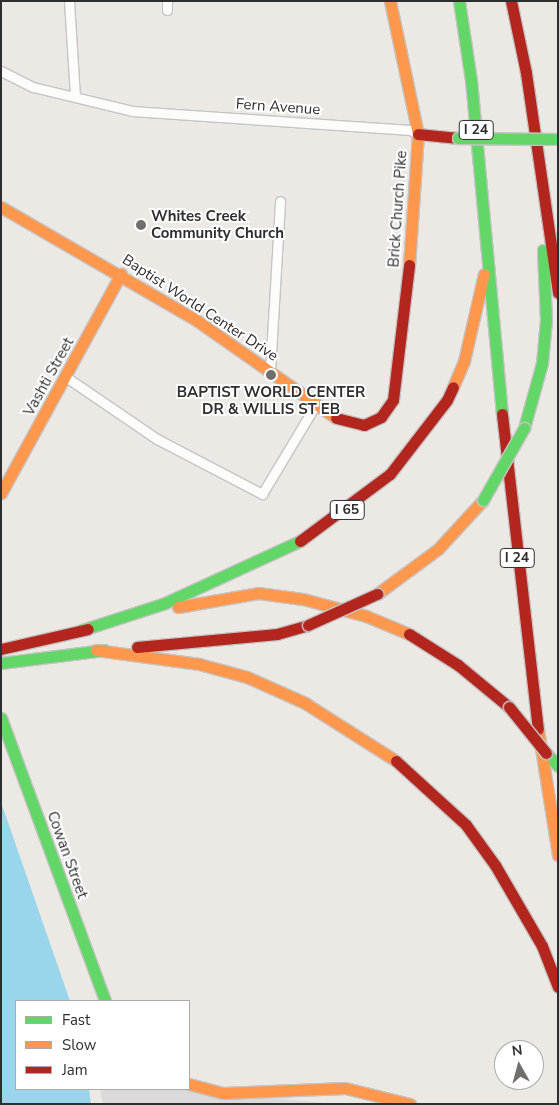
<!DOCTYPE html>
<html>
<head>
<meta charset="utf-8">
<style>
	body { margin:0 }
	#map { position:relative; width:559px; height:1105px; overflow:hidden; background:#ece8e4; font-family:"Nunito Sans",sans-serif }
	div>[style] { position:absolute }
	.industrial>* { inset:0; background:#dcd9db }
	.water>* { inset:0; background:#99d6ec }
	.roads { filter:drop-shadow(1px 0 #c5c4c5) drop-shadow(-1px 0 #c5c4c5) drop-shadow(0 1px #c5c4c5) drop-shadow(0 -1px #c5c4c5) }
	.street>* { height:9px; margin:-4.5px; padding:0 4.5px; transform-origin:4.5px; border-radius:4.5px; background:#fcfcfb }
	.fast>* { height:11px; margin:-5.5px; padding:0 5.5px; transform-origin:5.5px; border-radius:5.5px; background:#63d668 }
	.slow>* { height:11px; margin:-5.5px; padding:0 5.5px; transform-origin:5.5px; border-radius:5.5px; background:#ff974d }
	.jam>* { height:11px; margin:-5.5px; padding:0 5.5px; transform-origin:5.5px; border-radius:5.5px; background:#b3261e }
	.bridges { filter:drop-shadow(1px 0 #c5c4c5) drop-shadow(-1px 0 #c5c4c5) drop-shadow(0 1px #c5c4c5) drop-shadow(0 -1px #c5c4c5) }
	.fast-bridge>* { height:11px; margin:-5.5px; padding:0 5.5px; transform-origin:5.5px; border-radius:5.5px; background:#63d668 }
	.jam-bridge>* { height:11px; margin:-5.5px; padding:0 5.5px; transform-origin:5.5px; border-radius:5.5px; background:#b3261e }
	.dots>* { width:14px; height:14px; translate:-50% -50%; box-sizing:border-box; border:2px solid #fff; border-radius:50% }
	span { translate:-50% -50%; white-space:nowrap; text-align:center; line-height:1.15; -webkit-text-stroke:4px #fff; paint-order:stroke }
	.shield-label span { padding:1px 4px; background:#fff; border:1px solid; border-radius:4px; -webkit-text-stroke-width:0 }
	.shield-label { font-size:14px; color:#2e2e2e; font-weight:700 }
	.street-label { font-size:15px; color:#2e2e2e }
	.poi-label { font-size:15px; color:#2e2e2e; font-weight:700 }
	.left { translate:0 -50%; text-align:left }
	.frame { position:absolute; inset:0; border:2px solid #2e2e2e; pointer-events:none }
	.legend { position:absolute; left:15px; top:1000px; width:175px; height:90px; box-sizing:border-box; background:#fff; border:1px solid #ababab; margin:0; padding:6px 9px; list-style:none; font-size:15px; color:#2e2e2e }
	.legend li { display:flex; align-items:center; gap:10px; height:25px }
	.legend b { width:25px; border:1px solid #ababab }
	.north { position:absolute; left:494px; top:1040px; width:50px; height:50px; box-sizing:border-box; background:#fff; border:1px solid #ababab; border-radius:50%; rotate:353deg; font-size:14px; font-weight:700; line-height:20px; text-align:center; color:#2e2e2e }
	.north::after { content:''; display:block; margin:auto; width:18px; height:22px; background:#706f6e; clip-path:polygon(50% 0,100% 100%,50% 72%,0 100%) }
</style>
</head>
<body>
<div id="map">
	<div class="industrial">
		<i style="clip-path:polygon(100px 1089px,182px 1089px,335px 1104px,103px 1104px)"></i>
	</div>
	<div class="water">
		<i style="clip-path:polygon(1px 802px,70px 1001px,16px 1001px,16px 1089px,89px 1089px,91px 1104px,1px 1104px)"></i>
	</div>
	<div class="roads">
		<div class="street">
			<i style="left:69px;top:1px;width:95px;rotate:86.4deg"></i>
			<i style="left:167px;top:10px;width:9px;rotate:-90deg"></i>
			<i style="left:1px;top:71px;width:36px;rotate:27deg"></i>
			<i style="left:33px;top:87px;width:102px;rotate:13.6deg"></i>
			<i style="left:132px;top:111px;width:279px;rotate:3.9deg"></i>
			<i style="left:410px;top:130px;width:9px;rotate:27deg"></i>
			<i style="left:270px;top:371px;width:170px;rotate:-86.6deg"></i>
			<i style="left:66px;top:377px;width:110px;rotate:34.3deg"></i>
			<i style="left:157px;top:439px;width:119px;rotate:27.6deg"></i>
			<i style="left:262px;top:494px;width:105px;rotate:-59deg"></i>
		</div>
		<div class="fast">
			<i style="left:459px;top:1px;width:80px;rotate:81.4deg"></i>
			<i style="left:471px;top:80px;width:335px;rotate:84.7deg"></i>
			<i style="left:524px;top:428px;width:67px;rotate:-74.5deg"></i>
			<i style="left:542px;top:363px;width:43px;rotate:-84.7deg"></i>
			<i style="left:546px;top:320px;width:70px;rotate:-92.5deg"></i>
			<i style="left:79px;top:631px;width:90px;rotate:-18deg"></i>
			<i style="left:165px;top:603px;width:149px;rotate:-24.7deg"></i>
			<i style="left:1px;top:663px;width:104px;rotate:-7.2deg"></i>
			<i style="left:1px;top:718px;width:302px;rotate:69.8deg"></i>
			<i style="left:546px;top:753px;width:18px;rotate:47deg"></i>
		</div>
		<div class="slow">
			<i style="left:390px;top:1px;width:136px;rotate:78.1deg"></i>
			<i style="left:418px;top:134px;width:131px;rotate:93.9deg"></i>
			<i style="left:1px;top:207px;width:225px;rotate:30.1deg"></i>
			<i style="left:196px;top:320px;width:171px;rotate:35deg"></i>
			<i style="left:453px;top:387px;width:28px;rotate:-67deg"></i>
			<i style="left:464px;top:361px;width:89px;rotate:-77.1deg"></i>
			<i style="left:1px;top:493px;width:250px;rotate:-61.3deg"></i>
			<i style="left:377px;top:594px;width:76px;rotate:-36.4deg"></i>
			<i style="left:438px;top:549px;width:67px;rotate:-47.4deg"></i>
			<i style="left:178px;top:607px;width:81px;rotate:-9.9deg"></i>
			<i style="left:258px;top:593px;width:45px;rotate:7.6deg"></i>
			<i style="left:303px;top:599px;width:65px;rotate:15.1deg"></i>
			<i style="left:366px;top:616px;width:47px;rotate:22.7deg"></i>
			<i style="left:96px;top:650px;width:104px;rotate:7.7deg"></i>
			<i style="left:199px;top:664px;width:50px;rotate:15.2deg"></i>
			<i style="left:247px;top:677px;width:64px;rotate:24.1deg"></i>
			<i style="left:305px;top:703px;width:108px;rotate:32.5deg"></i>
			<i style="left:538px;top:729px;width:128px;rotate:81deg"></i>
			<i style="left:189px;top:1084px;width:35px;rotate:15deg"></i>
			<i style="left:223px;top:1093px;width:122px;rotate:-2.3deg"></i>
			<i style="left:345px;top:1088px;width:67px;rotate:13.8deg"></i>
		</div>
		<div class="jam">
			<i style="left:511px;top:1px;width:74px;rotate:78.2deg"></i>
			<i style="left:526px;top:73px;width:222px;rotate:81.7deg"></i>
			<i style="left:418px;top:134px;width:40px;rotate:5.7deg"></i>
			<i style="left:502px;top:414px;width:317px;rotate:83.5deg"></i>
			<i style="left:336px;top:418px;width:29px;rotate:14deg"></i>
			<i style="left:364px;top:425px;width:19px;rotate:-25deg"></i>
			<i style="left:381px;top:417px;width:21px;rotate:-55deg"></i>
			<i style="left:393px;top:400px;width:136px;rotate:-83.2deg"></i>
			<i style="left:300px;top:541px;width:112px;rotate:-36.7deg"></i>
			<i style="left:390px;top:474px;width:93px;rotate:-52.4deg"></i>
			<i style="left:447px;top:400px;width:14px;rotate:-65deg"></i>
			<i style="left:409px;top:634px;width:58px;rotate:32.3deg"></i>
			<i style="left:458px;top:665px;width:66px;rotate:39.5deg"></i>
			<i style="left:137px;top:647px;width:141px;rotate:-5.3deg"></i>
			<i style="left:277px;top:634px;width:32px;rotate:-16deg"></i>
			<i style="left:1px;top:649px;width:89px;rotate:-12.9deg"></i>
			<i style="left:396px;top:761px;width:95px;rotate:42.4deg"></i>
			<i style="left:466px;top:825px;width:49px;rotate:54.1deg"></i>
			<i style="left:495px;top:865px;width:94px;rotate:59.9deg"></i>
			<i style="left:542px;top:946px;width:44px;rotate:68.7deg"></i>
		</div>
	</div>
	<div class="bridges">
		<div class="fast-bridge">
			<i style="left:458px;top:138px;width:96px;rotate:0.6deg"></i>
			<i style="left:483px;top:500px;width:83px;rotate:-60.3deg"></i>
		</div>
		<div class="jam-bridge">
			<i style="left:308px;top:625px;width:76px;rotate:-24.2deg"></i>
			<i style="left:509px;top:707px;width:59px;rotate:51.2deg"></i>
		</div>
	</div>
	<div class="dots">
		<i style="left:141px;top:225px;background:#706f6e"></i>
		<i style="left:271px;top:375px;background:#706f6e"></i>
	</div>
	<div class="shield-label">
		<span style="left:476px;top:130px">I 24</span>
		<span style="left:347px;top:510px">I 65</span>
		<span style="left:517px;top:558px">I 24</span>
	</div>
	<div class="street-label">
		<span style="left:278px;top:107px;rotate:4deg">Fern Avenue</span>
		<span style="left:398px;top:209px;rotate:-86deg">Brick Church Pike</span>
		<span style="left:200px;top:308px;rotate:33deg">Baptist World Center Drive</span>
		<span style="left:49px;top:377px;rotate:-61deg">Vashti Street</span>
		<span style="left:67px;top:855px;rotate:70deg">Cowan Street</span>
	</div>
	<div class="poi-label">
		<span class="left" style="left:151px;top:225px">Whites Creek<br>Community Church</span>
		<span style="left:271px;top:401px">BAPTIST WORLD CENTER<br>DR &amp; WILLIS ST EB</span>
	</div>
	<div class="frame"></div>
	<ul class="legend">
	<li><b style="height:6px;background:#63d668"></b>Fast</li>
	<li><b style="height:6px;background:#ff974d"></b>Slow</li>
	<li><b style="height:6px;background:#b3261e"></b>Jam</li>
	</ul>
	<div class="north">N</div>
</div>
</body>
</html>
